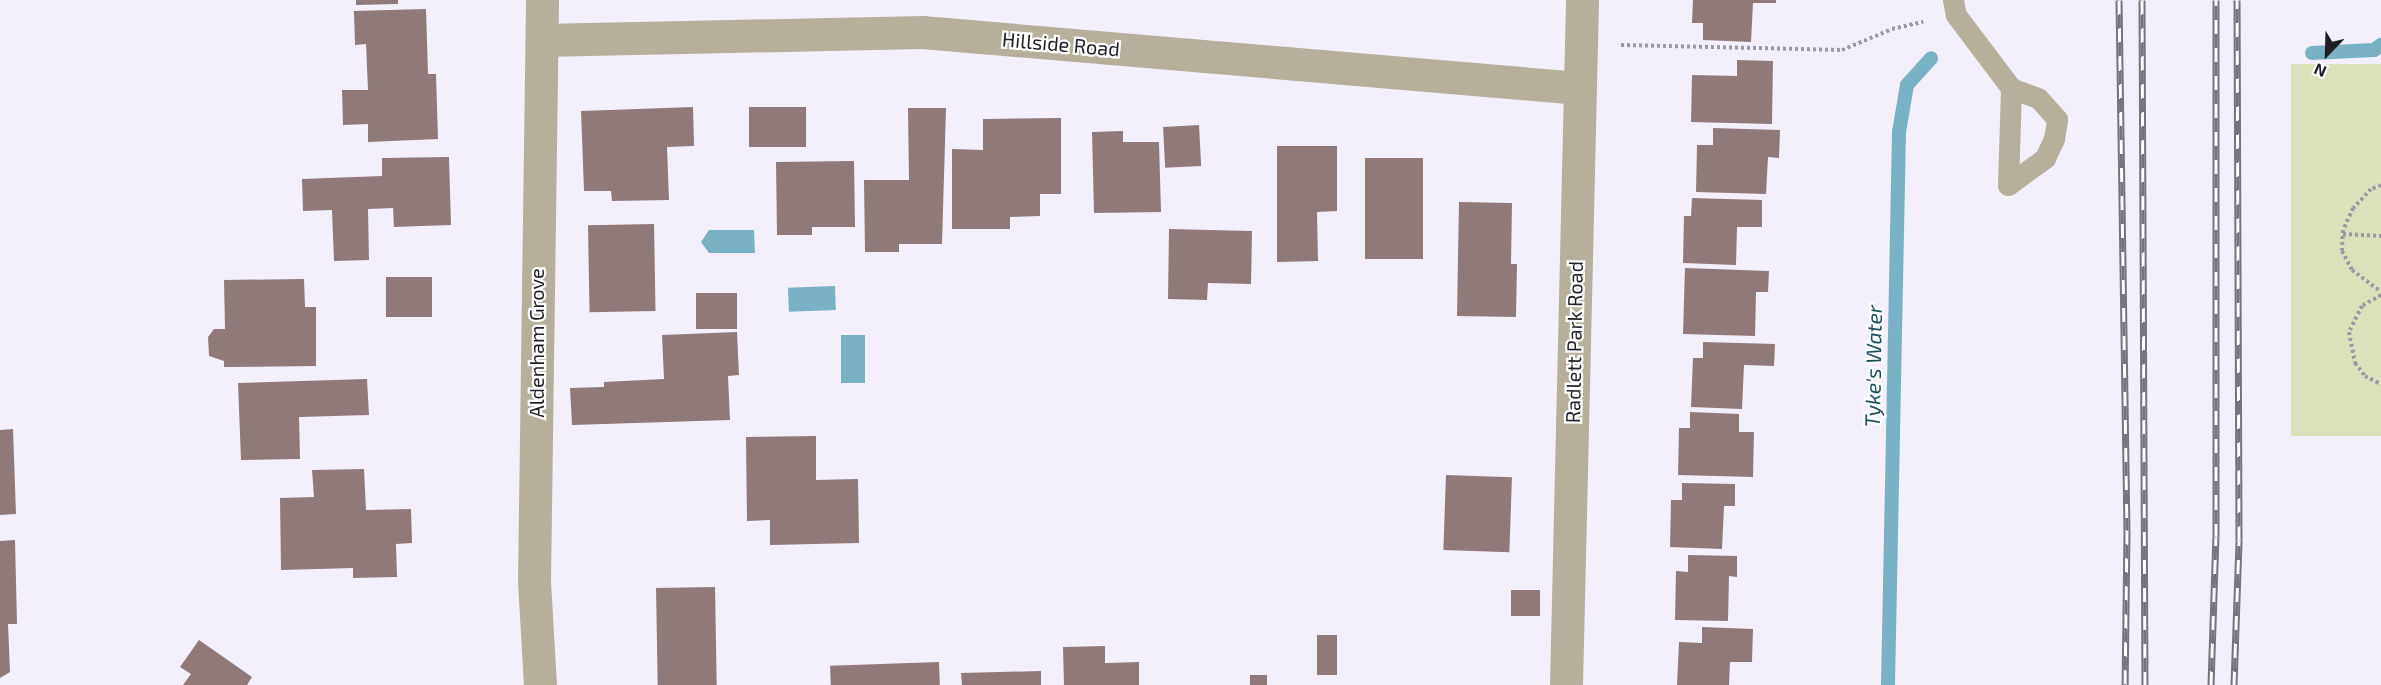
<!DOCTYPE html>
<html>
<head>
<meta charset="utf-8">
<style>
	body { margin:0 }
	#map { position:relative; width:2381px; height:685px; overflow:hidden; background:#f3f0fc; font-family:"Exo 2",sans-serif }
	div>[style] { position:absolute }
	.green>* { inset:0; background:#dae2bc; transform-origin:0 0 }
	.water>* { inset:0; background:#79b2c5; transform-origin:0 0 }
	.stream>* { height:14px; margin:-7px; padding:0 7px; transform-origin:7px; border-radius:7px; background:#79b2c5 }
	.building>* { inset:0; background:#8f7979; transform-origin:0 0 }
	.path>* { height:4px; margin-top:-2px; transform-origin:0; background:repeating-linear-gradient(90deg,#9c99a3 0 3px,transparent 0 6px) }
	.service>* { height:21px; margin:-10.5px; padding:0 10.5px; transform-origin:10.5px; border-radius:10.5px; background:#b6af9b }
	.minor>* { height:33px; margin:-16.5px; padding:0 16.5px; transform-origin:16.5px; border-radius:16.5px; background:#b6af9b }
	.rail>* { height:7px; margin-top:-3.5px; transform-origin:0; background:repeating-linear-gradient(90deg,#fff 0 14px,#75737c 0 28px); box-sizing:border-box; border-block:2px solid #75737c }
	span { translate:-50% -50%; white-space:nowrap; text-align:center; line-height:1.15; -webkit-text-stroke:4.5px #fff; paint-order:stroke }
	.street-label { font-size:20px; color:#201e25 }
	.water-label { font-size:21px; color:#1d4e5c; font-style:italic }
	.north { position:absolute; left:2297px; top:24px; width:60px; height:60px; -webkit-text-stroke:4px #fff; paint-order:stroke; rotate:203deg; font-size:16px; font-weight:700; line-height:24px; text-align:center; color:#201e25 }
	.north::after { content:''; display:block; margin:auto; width:21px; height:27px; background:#201e25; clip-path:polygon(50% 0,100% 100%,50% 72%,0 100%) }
</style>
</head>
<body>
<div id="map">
	<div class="green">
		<i style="left:2381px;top:64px;width:372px;height:90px;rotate:90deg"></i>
	</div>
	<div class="water">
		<i style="clip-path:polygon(709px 230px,754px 230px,755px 253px,709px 253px,701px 242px)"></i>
		<i style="left:835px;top:286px;width:24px;height:47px;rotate:88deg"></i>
		<i style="left:841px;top:335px;width:24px;height:48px"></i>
	</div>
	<div class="stream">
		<i style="left:2312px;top:53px;width:62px;rotate:-2.8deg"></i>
		<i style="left:2374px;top:50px;width:9px;rotate:-36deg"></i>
		<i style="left:1888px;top:685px;width:553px;rotate:-88.86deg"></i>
		<i style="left:1899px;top:132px;width:48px;rotate:-80.3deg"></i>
		<i style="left:1907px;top:85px;width:36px;rotate:-48deg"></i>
	</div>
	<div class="building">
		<i style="clip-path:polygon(356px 0,398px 0,398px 4px,356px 5px)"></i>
		<i style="clip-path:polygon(1693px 0,1776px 0,1776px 3px,1753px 3px,1751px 42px,1703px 40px,1703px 23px,1692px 23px)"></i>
		<i style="clip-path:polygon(426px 9px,428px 74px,436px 74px,438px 139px,368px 142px,368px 124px,343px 125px,342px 90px,368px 90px,366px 44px,355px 45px,354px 11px)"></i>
		<i style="clip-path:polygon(1737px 60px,1773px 61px,1772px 124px,1691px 122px,1692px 75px,1737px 76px)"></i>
		<i style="clip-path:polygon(693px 107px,694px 146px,667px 147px,669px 200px,612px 201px,611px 191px,584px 191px,581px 111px)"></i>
		<i style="left:806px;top:107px;width:40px;height:57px;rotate:90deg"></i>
		<i style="clip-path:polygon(908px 108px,946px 108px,942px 244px,899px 244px,899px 252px,865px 252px,864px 180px,909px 180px)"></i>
		<i style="clip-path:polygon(1061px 118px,1061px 194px,1040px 194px,1040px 216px,1010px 217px,1010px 229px,952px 229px,952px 149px,983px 150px,983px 119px)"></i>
		<i style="left:1199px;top:125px;width:41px;height:36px;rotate:87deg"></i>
		<i style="clip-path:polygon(1713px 128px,1780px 130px,1779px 158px,1768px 157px,1766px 194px,1696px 192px,1697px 145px,1713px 145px)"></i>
		<i style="clip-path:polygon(1123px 131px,1123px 142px,1159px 142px,1161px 212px,1094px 213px,1092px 132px)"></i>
		<i style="clip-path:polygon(1277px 146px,1337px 146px,1337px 211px,1317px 212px,1318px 261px,1277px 262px)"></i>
		<i style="clip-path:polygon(449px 157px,451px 225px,394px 227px,393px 208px,368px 209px,369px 260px,334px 261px,332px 210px,303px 211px,302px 179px,382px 176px,382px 158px)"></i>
		<i style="left:1365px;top:158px;width:58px;height:101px"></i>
		<i style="clip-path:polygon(854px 161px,855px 227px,812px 227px,812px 235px,777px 235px,776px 162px)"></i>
		<i style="clip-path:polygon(1692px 198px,1762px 200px,1762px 227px,1737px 227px,1736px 265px,1683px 263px,1684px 216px,1691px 216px)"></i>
		<i style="clip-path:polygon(1459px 202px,1512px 203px,1511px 264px,1517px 264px,1516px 317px,1457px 316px)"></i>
		<i style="left:654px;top:224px;width:87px;height:66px;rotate:89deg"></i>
		<i style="clip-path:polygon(1169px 229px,1252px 231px,1251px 284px,1208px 283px,1207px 300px,1168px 299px)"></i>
		<i style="clip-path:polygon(1685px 268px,1769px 271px,1768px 292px,1756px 292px,1755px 336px,1683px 334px)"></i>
		<i style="left:386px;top:277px;width:46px;height:40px"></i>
		<i style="clip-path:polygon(304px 279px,305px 307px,316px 307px,316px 366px,224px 367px,224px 361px,209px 356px,208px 337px,214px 329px,225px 329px,224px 280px)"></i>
		<i style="left:696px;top:293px;width:41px;height:36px"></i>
		<i style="clip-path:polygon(737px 332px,739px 375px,728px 376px,730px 420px,572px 425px,570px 388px,604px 387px,604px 382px,664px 379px,662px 335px)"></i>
		<i style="clip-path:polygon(1703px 342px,1775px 344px,1774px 366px,1744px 365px,1742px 409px,1691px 407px,1693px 358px,1703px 358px)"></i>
		<i style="clip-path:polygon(367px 379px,369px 415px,299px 417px,300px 459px,241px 460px,238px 383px)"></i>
		<i style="clip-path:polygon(1690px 412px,1739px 414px,1739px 432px,1754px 432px,1753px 477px,1678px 475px,1679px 428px,1690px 428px)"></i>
		<i style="clip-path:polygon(13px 429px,16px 514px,0 515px,0 430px)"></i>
		<i style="clip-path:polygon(816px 436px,816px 480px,858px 479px,859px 543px,770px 545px,770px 520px,747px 521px,746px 437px)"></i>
		<i style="clip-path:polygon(364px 469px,366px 510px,411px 509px,412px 543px,396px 544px,397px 577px,353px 578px,353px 568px,281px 570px,280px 498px,314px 497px,312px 470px)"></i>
		<i style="left:1446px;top:475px;width:66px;height:75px;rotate:2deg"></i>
		<i style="clip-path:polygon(1682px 483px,1735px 484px,1735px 506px,1724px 506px,1722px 549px,1670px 547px,1671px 500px,1682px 500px)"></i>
		<i style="clip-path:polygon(15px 540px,17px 624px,8px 624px,10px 672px,0 678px,0 541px)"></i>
		<i style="clip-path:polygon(1688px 555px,1737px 556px,1737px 577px,1729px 576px,1728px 621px,1675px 620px,1676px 571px,1688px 572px)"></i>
		<i style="left:715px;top:587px;width:98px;height:59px;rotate:89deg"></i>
		<i style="left:1511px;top:590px;width:29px;height:26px"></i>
		<i style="clip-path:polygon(1702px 627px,1753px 629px,1752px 662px,1730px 662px,1729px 685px,1677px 685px,1679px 642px,1702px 643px)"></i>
		<i style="left:1337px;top:635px;width:40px;height:20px;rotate:90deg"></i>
		<i style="clip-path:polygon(199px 640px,252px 677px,247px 685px,183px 685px,191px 674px,180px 667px)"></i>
		<i style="clip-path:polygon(1105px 646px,1105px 663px,1139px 662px,1139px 685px,1064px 685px,1063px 647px)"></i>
		<i style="left:939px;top:662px;width:23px;height:109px;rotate:88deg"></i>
		<i style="clip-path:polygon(1041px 671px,1041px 685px,962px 685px,961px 673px)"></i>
		<i style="left:1250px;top:675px;width:17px;height:10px"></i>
	</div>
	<div class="path">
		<i style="left:1621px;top:45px;width:221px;rotate:1.3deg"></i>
		<i style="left:1842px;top:50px;width:54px;rotate:-22.8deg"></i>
		<i style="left:1892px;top:29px;width:32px;rotate:-13deg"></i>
		<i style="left:2381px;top:185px;width:11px;rotate:158deg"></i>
		<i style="left:2371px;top:189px;width:26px;rotate:133deg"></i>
		<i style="left:2353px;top:208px;width:24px;rotate:114deg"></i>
		<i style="left:2343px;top:230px;width:21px;rotate:93deg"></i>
		<i style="left:2342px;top:251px;width:21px;rotate:62deg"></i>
		<i style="left:2352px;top:270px;width:36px;rotate:37deg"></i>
		<i style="left:2343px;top:234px;width:38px;rotate:3deg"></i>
		<i style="left:2381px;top:295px;width:22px;rotate:150deg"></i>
		<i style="left:2362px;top:306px;width:29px;rotate:117deg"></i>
		<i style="left:2349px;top:332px;width:32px;rotate:79deg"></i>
		<i style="left:2355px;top:363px;width:16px;rotate:52deg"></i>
		<i style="left:2365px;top:376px;width:18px;rotate:27deg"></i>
	</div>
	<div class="service">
		<i style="left:1953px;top:0;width:15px;rotate:79deg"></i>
		<i style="left:1956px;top:15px;width:91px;rotate:53deg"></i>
		<i style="left:2008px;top:185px;width:46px;rotate:-36.1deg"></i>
		<i style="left:2045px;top:158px;width:21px;rotate:-65deg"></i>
		<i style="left:2054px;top:139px;width:20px;rotate:-81deg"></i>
		<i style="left:2057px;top:119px;width:28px;rotate:-132deg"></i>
		<i style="left:2038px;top:98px;width:29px;rotate:-160deg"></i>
		<i style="left:2008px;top:185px;width:97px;rotate:-88.2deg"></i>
	</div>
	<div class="minor">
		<i style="left:542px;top:40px;width:380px;rotate:-1.2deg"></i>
		<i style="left:922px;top:32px;width:659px;rotate:4.87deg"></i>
		<i style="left:540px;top:685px;width:103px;rotate:-93.3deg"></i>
		<i style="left:534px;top:582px;width:582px;rotate:-89.21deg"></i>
		<i style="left:1566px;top:685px;width:685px;rotate:-88.66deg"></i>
	</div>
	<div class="rail">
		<i style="left:2119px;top:0;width:530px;rotate:89.14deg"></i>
		<i style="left:2127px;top:530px;width:155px;rotate:90.7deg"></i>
		<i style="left:2142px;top:0;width:685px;rotate:89.75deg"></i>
		<i style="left:2211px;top:685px;width:148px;rotate:-88.1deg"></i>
		<i style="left:2216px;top:537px;width:537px;rotate:-90deg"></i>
		<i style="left:2234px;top:685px;width:145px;rotate:-88deg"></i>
		<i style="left:2239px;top:540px;width:540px;rotate:-90.21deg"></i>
	</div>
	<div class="street-label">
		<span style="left:1061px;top:44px;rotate:5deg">Hillside Road</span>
		<span style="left:1574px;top:342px;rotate:-89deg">Radlett Park Road</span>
		<span style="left:536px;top:343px;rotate:-90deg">Aldenham Grove</span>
	</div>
	<div class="water-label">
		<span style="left:1873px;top:366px;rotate:-89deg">Tyke's Water</span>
	</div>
	<div class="north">N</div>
</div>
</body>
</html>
